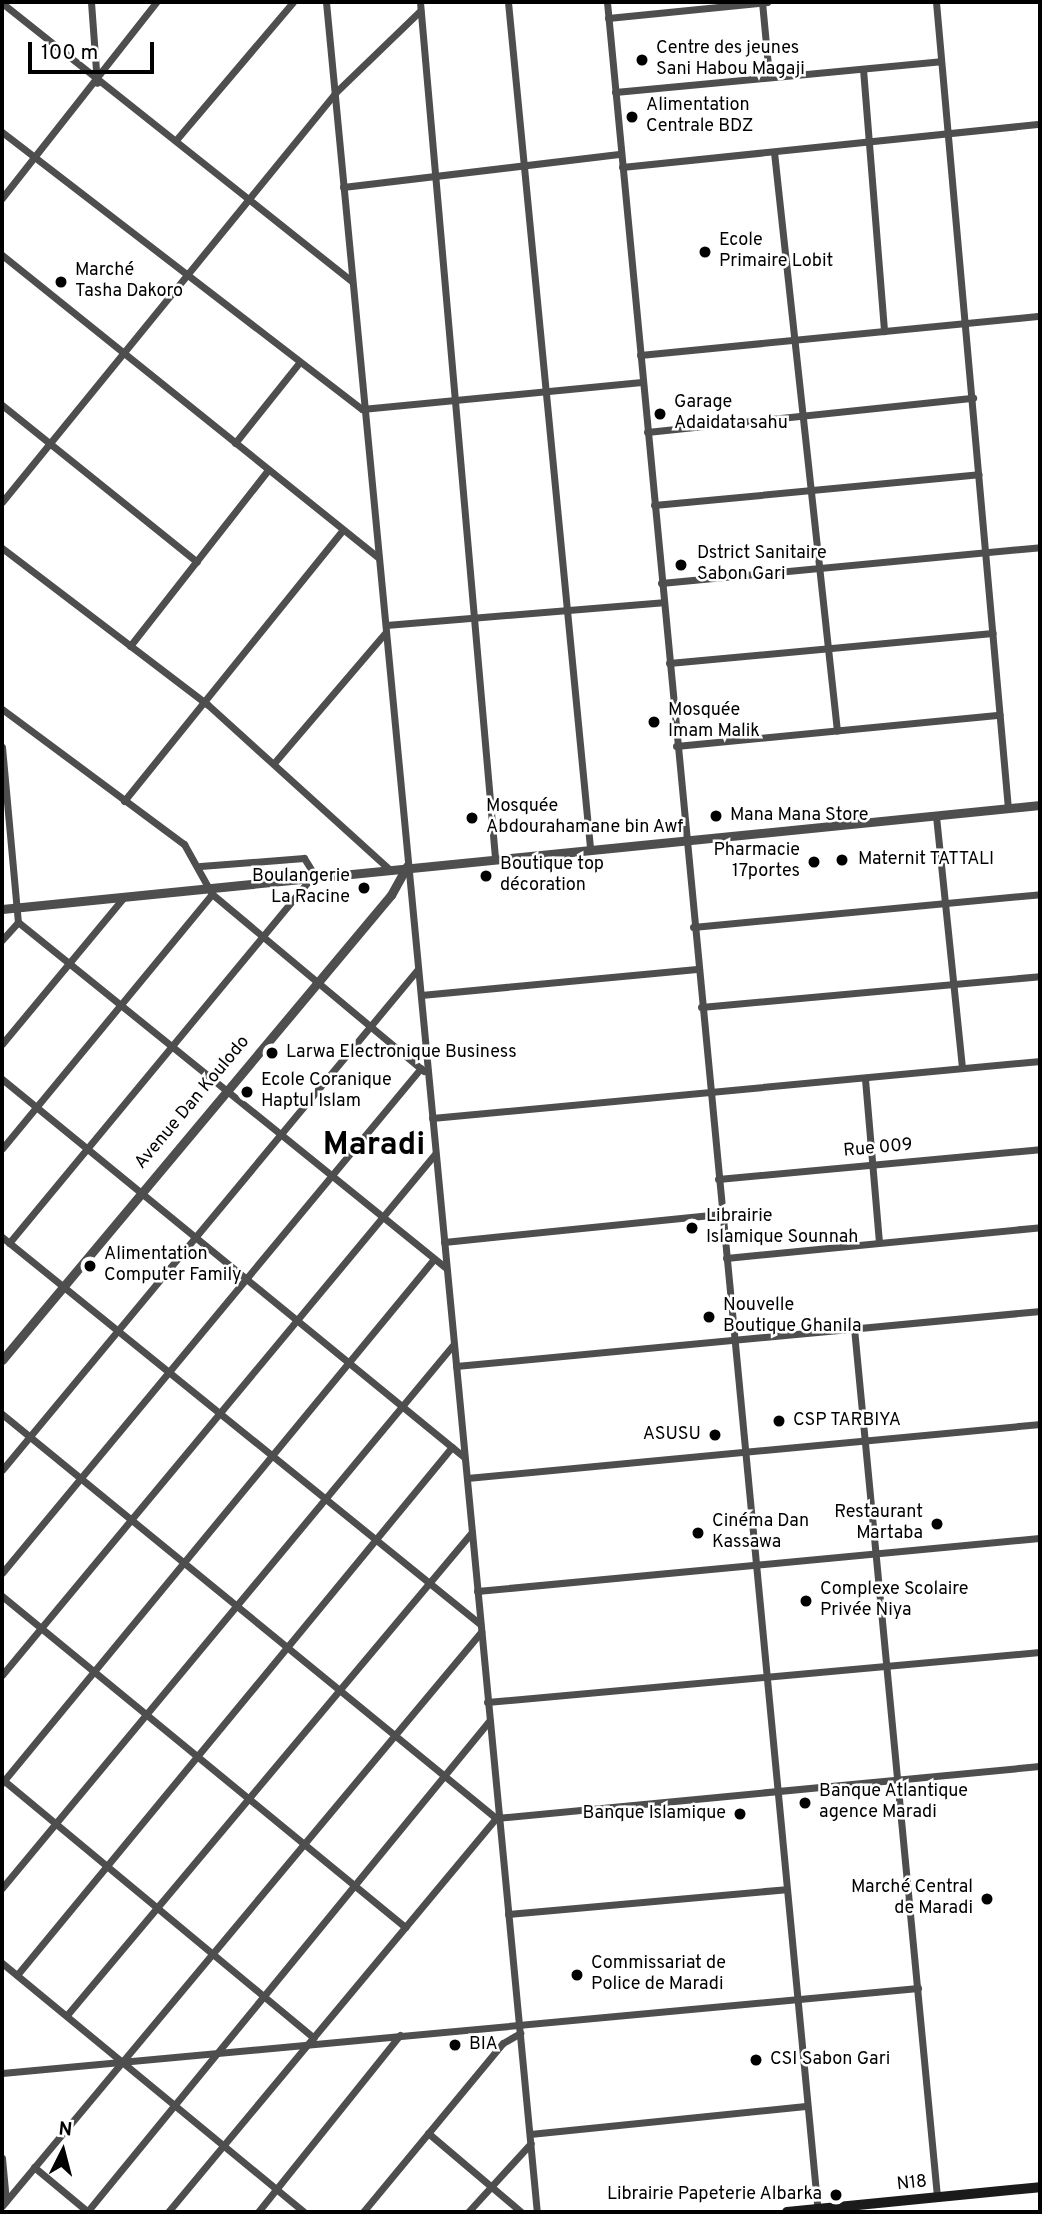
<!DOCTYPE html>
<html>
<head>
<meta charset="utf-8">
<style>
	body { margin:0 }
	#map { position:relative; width:1042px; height:2214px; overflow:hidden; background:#fff; font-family:Overpass,sans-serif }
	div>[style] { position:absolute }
	.minor>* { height:7px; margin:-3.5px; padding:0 3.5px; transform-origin:3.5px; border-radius:3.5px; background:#4e4e4e }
	.tertiary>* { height:9px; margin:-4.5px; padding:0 4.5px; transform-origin:4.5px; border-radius:4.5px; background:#4e4e4e }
	.secondary>* { height:10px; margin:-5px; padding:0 5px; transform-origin:5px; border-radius:5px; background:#1b1b1b }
	.dots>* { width:19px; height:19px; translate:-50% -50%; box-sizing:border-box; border:4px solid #fff; border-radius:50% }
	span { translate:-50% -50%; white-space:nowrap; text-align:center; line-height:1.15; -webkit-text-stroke:5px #fff; paint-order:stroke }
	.poi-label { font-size:18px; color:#000 }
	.left { translate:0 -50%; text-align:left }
	.right { translate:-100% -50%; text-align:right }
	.street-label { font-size:18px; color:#000 }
	.town-label { font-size:32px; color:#000; font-weight:700 }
	.frame { position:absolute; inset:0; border:4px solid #000; pointer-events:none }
	.north { position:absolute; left:28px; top:2116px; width:70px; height:70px; -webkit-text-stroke:5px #fff; paint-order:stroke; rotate:6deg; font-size:19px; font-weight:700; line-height:28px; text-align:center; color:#000 }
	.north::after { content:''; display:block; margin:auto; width:24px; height:32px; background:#000; clip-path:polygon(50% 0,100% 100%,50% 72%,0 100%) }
	.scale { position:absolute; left:28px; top:42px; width:126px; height:32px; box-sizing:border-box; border:4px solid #000; border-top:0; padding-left:9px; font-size:21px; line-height:24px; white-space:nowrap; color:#000; -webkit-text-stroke:5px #fff; paint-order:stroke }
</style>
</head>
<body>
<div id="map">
	<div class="minor">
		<i style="left:91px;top:2px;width:81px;rotate:85.8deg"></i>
		<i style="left:326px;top:2px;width:2220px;rotate:84.55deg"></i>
		<i style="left:420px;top:2px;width:859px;rotate:84.99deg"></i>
		<i style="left:508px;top:2px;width:850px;rotate:84.46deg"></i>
		<i style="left:607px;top:2px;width:2220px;rotate:84.55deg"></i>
		<i style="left:762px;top:2px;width:74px;rotate:84.6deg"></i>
		<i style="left:936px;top:2px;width:809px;rotate:84.9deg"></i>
		<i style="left:2px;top:3px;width:447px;rotate:38.5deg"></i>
		<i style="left:608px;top:18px;width:160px;rotate:-5.7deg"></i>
		<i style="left:863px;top:69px;width:263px;rotate:85.4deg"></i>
		<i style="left:615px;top:92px;width:327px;rotate:-5.4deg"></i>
		<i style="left:2px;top:132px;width:454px;rotate:37.6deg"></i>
		<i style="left:362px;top:409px;width:281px;rotate:-5.5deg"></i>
		<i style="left:176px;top:140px;width:181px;rotate:-49.7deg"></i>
		<i style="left:774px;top:152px;width:582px;rotate:83.79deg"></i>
		<i style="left:622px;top:167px;width:420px;rotate:-5.9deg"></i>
		<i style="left:343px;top:187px;width:280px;rotate:-6.8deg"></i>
		<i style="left:2px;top:198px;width:249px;rotate:-51.8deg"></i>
		<i style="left:2px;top:255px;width:482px;rotate:38.8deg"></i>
		<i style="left:640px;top:355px;width:402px;rotate:-5.6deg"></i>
		<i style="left:2px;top:405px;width:250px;rotate:38.8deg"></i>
		<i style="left:647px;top:432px;width:328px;rotate:-6deg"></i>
		<i style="left:235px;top:443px;width:101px;rotate:-51.4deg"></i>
		<i style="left:2px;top:502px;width:529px;rotate:-50.83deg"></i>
		<i style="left:336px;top:92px;width:117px;rotate:-44deg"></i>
		<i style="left:654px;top:505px;width:326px;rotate:-5.4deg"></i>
		<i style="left:2px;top:548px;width:258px;rotate:37.3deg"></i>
		<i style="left:207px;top:704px;width:244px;rotate:42.2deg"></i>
		<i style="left:661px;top:583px;width:381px;rotate:-5.4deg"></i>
		<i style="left:386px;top:625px;width:278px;rotate:-4.7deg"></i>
		<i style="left:130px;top:646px;width:224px;rotate:-51.9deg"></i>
		<i style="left:669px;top:663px;width:325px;rotate:-5.3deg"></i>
		<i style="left:2px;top:709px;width:227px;rotate:36.6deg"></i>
		<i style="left:184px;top:844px;width:57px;rotate:60.8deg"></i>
		<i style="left:212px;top:894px;width:330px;rotate:129.5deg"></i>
		<i style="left:676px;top:746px;width:325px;rotate:-5.5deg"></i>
		<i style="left:2px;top:747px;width:176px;rotate:84.8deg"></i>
		<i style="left:18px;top:922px;width:550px;rotate:38.95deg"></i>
		<i style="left:274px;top:763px;width:172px;rotate:-49.5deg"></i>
		<i style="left:124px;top:801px;width:347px;rotate:-51.1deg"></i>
		<i style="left:936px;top:816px;width:253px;rotate:84.1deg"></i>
		<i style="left:212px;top:894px;width:276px;rotate:39.9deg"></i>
		<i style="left:693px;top:927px;width:349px;rotate:-5.4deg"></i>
		<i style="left:2px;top:940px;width:24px;rotate:-48deg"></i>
		<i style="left:421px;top:995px;width:277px;rotate:-5.4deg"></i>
		<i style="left:701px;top:1007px;width:340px;rotate:-5.2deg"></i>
		<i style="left:2px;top:1044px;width:190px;rotate:-50.3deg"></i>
		<i style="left:2px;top:1079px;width:597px;rotate:39.29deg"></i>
		<i style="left:865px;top:1079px;width:164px;rotate:85.1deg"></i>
		<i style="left:432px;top:1118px;width:611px;rotate:-5.36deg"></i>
		<i style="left:718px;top:1179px;width:323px;rotate:-5.3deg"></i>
		<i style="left:2px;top:1237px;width:615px;rotate:38.99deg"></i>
		<i style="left:444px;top:1242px;width:278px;rotate:-5.8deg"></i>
		<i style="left:9px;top:1243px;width:479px;rotate:-50.4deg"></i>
		<i style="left:314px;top:874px;width:19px;rotate:-122deg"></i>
		<i style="left:304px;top:858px;width:104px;rotate:175.6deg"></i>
		<i style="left:726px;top:1258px;width:316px;rotate:-5.6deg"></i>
		<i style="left:854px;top:1328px;width:873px;rotate:84.54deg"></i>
		<i style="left:456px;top:1366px;width:587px;rotate:-5.38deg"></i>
		<i style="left:2px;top:1414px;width:638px;rotate:39.28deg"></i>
		<i style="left:2px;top:1470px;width:651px;rotate:-50.3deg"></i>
		<i style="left:467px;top:1478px;width:576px;rotate:-5.38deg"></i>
		<i style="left:2px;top:1573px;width:656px;rotate:-50.32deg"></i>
		<i style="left:477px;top:1591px;width:565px;rotate:-5.38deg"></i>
		<i style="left:2px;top:1596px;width:522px;rotate:39.4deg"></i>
		<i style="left:2px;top:1675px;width:677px;rotate:-50.27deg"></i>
		<i style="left:487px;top:1702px;width:555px;rotate:-5.17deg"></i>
		<i style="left:2px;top:1779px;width:405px;rotate:39.7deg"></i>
		<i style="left:2px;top:1783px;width:679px;rotate:-50.5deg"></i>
		<i style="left:2px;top:1888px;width:706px;rotate:-50.29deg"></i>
		<i style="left:508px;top:1914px;width:279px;rotate:-5.1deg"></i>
		<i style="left:2px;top:1963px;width:391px;rotate:39.5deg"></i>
		<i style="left:17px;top:1975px;width:684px;rotate:-50.52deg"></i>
		<i style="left:67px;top:2015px;width:630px;rotate:-50.02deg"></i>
		<i style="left:2px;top:2073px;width:920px;rotate:-5.3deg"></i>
		<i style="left:428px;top:2133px;width:122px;rotate:40.3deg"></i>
		<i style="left:530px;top:2134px;width:277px;rotate:-5.8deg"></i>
		<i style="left:2px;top:2158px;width:43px;rotate:84.7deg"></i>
		<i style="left:34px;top:2167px;width:70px;rotate:39.8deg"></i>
		<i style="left:2px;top:2206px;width:748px;rotate:-50.16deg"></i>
		<i style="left:87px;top:2212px;width:635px;rotate:-50.69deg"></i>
		<i style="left:168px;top:2212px;width:513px;rotate:-50.22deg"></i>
		<i style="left:496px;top:1818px;width:546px;rotate:-5.46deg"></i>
		<i style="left:258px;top:2212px;width:227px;rotate:-51.3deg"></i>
		<i style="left:363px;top:2212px;width:219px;rotate:-50.4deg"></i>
		<i style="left:503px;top:2043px;width:20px;rotate:-30deg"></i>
		<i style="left:468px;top:2212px;width:93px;rotate:-47.6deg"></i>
	</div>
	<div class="tertiary">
		<i style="left:2px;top:909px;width:1043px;rotate:-5.72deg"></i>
		<i style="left:2px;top:1360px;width:606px;rotate:-50.09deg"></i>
		<i style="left:391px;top:895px;width:33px;rotate:-61deg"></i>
	</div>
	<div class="secondary">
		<i style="left:787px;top:2212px;width:254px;rotate:-5.6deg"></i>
	</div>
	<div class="dots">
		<i style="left:642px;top:60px;background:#000"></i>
		<i style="left:632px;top:117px;background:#000"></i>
		<i style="left:705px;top:252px;background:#000"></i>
		<i style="left:61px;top:282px;background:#000"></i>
		<i style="left:660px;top:414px;background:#000"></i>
		<i style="left:681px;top:565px;background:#000"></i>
		<i style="left:654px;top:722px;background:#000"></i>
		<i style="left:716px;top:816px;background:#000"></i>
		<i style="left:472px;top:818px;background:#000"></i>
		<i style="left:842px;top:860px;background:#000"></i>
		<i style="left:814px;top:862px;background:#000"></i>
		<i style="left:486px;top:876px;background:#000"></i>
		<i style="left:364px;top:888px;background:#000"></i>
		<i style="left:272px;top:1053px;background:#000"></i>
		<i style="left:247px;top:1092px;background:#000"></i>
		<i style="left:692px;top:1228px;background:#000"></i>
		<i style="left:90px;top:1266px;background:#000"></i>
		<i style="left:709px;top:1317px;background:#000"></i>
		<i style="left:779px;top:1421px;background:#000"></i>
		<i style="left:715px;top:1435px;background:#000"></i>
		<i style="left:937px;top:1524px;background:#000"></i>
		<i style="left:698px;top:1533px;background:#000"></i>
		<i style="left:806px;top:1601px;background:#000"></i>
		<i style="left:805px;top:1803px;background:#000"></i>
		<i style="left:740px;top:1814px;background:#000"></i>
		<i style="left:987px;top:1899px;background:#000"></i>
		<i style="left:577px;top:1975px;background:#000"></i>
		<i style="left:455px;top:2045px;background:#000"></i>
		<i style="left:756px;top:2060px;background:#000"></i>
		<i style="left:836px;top:2195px;background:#000"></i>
	</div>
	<div class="poi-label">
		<span class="left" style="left:656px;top:60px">Centre des jeunes<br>Sani Habou Magaji</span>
		<span class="left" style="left:646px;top:117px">Alimentation<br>Centrale BDZ</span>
		<span class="left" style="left:719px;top:252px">Ecole<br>Primaire Lobit</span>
		<span class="left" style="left:75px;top:282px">Marché<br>Tasha Dakoro</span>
		<span class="left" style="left:674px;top:414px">Garage<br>Adaidata sahu</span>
		<span class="left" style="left:697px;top:565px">Dstrict Sanitaire<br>Sabon Gari</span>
		<span class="left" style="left:668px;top:722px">Mosquée<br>Imam Malik</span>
		<span class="left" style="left:486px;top:818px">Mosquée<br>Abdourahamane bin Awf</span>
		<span class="left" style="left:730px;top:816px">Mana Mana Store</span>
		<span class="right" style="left:800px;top:862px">Pharmacie<br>17portes</span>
		<span class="left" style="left:858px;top:860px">Maternit TATTALI</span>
		<span class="left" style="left:500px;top:876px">Boutique top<br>décoration</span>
		<span class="right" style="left:350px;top:888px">Boulangerie<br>La Racine</span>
		<span class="left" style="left:286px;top:1053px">Larwa Electronique Business</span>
		<span class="left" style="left:261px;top:1092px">Ecole Coranique<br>Haptul Islam</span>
		<span class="left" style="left:706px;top:1228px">Librairie<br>Islamique Sounnah</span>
		<span class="left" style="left:104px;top:1266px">Alimentation<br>Computer Family</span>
		<span class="left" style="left:723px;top:1317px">Nouvelle<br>Boutique Ghanila</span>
		<span class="left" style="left:793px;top:1421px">CSP TARBIYA</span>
		<span class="right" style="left:701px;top:1435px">ASUSU</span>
		<span class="right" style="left:923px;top:1524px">Restaurant<br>Martaba</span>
		<span class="left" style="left:712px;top:1533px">Cinéma Dan<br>Kassawa</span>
		<span class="left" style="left:820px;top:1601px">Complexe Scolaire<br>Privée Niya</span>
		<span class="left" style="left:819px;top:1803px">Banque Atlantique<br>agence Maradi</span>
		<span class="right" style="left:726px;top:1814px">Banque Islamique</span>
		<span class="right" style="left:973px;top:1899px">Marché Central<br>de Maradi</span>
		<span class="left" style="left:591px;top:1975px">Commissariat de<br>Police de Maradi</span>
		<span class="left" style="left:469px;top:2045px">BIA</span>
		<span class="left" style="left:770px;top:2060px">CSI Sabon Gari</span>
		<span class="right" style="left:822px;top:2195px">Librairie Papeterie Albarka</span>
	</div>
	<div class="street-label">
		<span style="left:193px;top:1103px;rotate:-50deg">Avenue Dan Koulodo</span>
		<span style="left:878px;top:1149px;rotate:-5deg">Rue 009</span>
		<span style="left:912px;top:2184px;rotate:-6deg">N18</span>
	</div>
	<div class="town-label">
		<span style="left:374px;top:1146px">Maradi</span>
	</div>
	<div class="frame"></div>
	<div class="north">N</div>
	<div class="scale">100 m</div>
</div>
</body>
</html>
